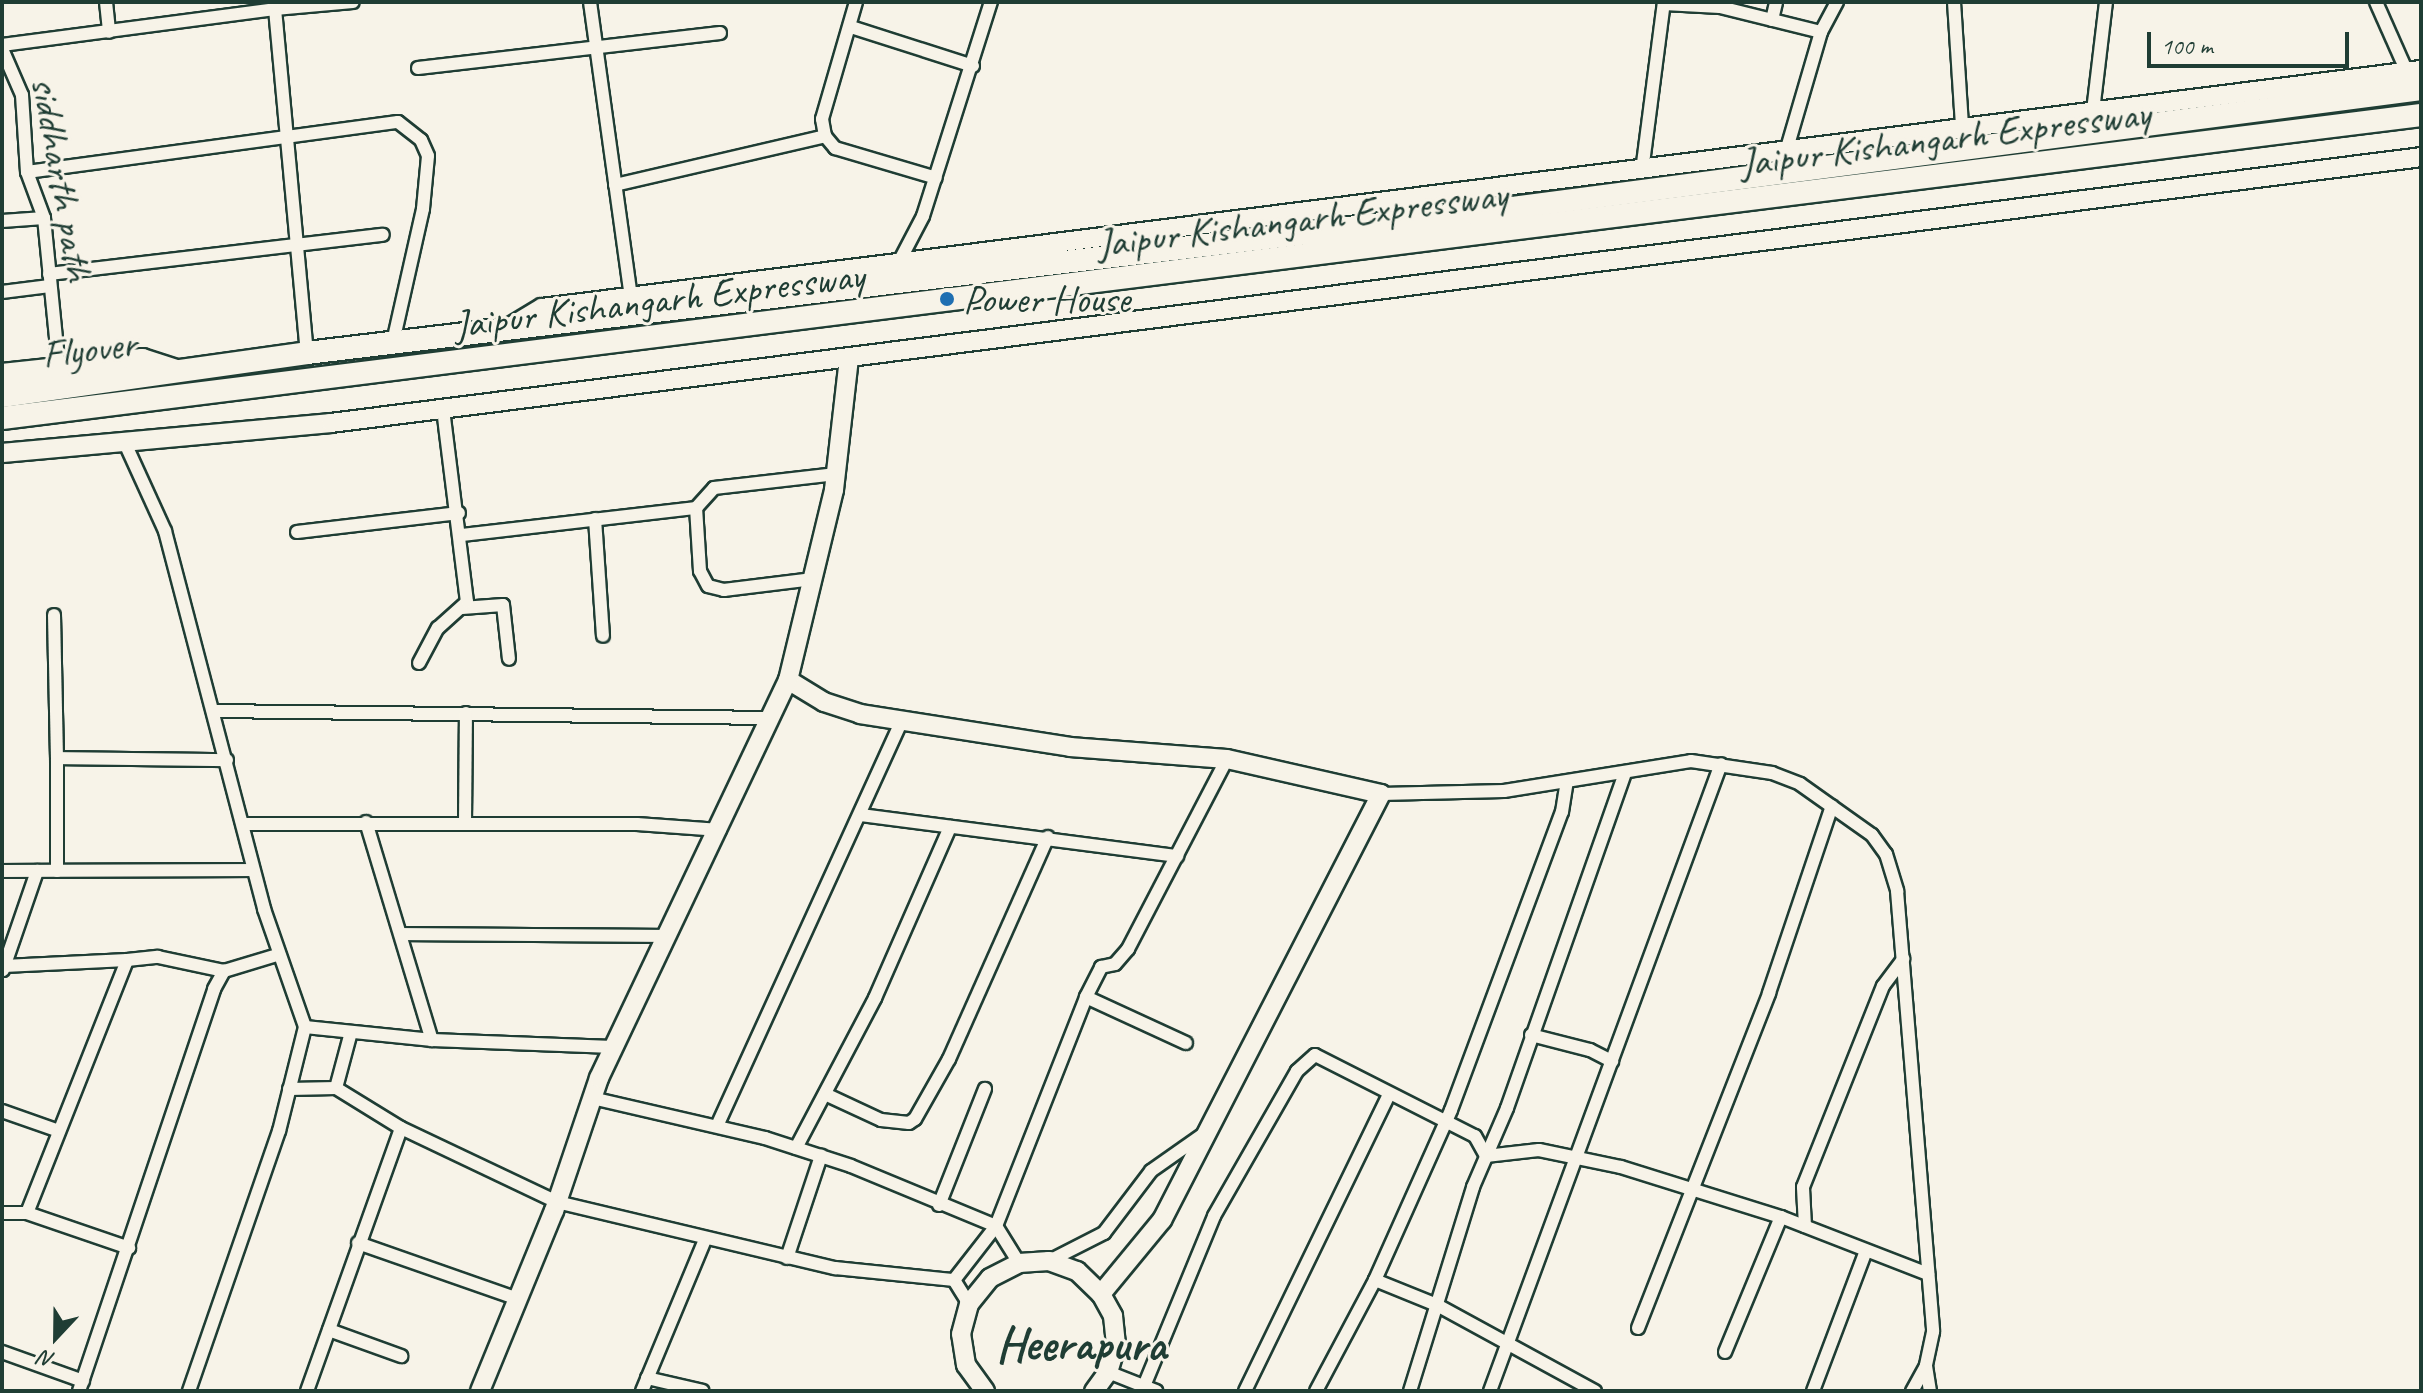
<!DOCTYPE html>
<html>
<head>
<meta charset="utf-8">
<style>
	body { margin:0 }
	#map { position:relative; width:2423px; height:1393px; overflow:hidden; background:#f7f3e8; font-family:Caveat,sans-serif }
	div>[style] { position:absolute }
	.roads { filter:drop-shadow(2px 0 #1f3d34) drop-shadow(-2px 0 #1f3d34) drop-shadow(0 2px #1f3d34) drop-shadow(0 -2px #1f3d34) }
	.street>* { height:12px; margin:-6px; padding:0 6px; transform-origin:6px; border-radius:6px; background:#f7f3e8 }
	.secondary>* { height:18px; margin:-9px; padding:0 9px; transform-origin:9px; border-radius:9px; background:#f7f3e8 }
	.highway>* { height:22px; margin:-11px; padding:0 11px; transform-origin:11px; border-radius:11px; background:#f7f3e8 }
	.dots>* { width:22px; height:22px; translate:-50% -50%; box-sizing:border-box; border:4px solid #f7f3e8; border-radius:50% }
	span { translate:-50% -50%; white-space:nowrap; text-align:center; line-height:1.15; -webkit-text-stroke:6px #f7f3e8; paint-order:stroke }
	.street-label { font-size:40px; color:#1f3d34 }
	.poi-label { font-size:40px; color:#1f3d34 }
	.left { translate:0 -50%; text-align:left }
	.district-label { font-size:48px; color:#1f3d34; font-weight:700 }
	.frame { position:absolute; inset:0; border:4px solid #1f3d34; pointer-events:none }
	.north { position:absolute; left:16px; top:1297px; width:80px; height:80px; -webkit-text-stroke:6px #f7f3e8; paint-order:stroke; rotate:202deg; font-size:22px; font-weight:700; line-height:32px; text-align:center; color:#1f3d34 }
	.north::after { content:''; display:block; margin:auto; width:28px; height:36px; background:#1f3d34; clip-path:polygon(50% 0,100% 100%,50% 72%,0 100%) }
	.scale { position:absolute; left:2147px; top:32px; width:202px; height:36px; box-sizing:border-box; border:4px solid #1f3d34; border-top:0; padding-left:10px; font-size:24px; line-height:28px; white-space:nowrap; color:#1f3d34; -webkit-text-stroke:6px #f7f3e8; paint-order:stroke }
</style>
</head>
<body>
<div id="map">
	<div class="roads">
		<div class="street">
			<i style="left:106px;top:2px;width:30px;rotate:84deg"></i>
			<i style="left:590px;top:2px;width:298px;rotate:82.1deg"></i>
			<i style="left:856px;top:2px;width:122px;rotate:106.2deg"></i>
			<i style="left:822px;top:119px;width:17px;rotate:80deg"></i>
			<i style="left:825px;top:136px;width:16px;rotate:50deg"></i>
			<i style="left:835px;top:148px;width:105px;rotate:16.5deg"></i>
			<i style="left:1954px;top:2px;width:125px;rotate:86.3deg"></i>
			<i style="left:2376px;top:2px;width:77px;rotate:66.1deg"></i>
			<i style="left:274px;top:3px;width:6px;rotate:81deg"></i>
			<i style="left:275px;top:9px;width:78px;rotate:-5.1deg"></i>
			<i style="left:1664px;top:4px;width:56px;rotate:3.1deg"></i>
			<i style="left:1720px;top:7px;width:104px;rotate:13.9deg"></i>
			<i style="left:1821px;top:32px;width:125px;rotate:106.3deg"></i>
			<i style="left:1772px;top:20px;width:18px;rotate:-77deg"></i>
			<i style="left:851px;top:27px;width:128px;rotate:17.7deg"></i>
			<i style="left:1821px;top:32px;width:34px;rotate:-62deg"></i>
			<i style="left:2px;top:45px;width:275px;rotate:-7.5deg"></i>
			<i style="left:275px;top:9px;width:345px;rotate:84.7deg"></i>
			<i style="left:2px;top:49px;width:50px;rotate:66.5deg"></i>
			<i style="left:22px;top:95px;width:77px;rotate:86.3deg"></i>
			<i style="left:27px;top:172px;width:49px;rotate:69.7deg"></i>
			<i style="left:44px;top:218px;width:152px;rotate:84.3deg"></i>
			<i style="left:418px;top:68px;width:304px;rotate:-6.6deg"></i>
			<i style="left:2093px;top:111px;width:110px;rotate:-83.2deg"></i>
			<i style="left:1642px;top:171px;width:170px;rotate:-82.6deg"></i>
			<i style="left:27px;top:172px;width:374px;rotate:-7.7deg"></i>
			<i style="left:398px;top:122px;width:29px;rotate:38deg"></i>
			<i style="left:421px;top:140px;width:17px;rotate:66deg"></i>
			<i style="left:428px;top:156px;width:53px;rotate:95.4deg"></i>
			<i style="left:423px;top:209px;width:136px;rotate:102.7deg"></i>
			<i style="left:615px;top:185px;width:216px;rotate:-13.1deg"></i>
			<i style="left:2px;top:221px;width:42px;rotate:-4.1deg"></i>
			<i style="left:899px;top:262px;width:52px;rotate:-62.4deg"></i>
			<i style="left:923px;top:216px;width:225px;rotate:-72.4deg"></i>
			<i style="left:49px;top:274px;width:336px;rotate:-6.7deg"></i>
			<i style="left:2px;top:292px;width:48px;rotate:-7.1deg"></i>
			<i style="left:124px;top:441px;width:99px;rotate:65.5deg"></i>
			<i style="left:165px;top:531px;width:391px;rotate:75.3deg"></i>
			<i style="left:264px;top:909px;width:125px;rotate:70.8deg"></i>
			<i style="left:305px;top:1027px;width:107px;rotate:104deg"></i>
			<i style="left:279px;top:1131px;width:275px;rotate:109.1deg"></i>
			<i style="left:595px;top:519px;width:117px;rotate:86.1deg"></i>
			<i style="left:297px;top:532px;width:163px;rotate:-6.7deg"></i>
			<i style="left:462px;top:535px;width:236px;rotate:-6.6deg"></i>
			<i style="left:813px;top:579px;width:90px;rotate:173deg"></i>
			<i style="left:724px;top:590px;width:16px;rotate:-166deg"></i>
			<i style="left:708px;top:586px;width:17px;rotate:-118deg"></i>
			<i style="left:700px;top:571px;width:63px;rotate:-93.6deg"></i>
			<i style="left:696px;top:508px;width:27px;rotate:-48deg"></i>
			<i style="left:714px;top:488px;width:123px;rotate:-6.5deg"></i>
			<i style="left:462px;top:608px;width:41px;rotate:-4.2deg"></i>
			<i style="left:503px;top:605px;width:54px;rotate:83.7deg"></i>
			<i style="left:54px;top:615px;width:143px;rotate:88.8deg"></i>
			<i style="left:57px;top:758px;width:170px;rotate:0.7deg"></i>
			<i style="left:419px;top:663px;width:40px;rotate:-62deg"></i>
			<i style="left:438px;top:628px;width:39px;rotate:-42deg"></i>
			<i style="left:467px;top:602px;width:195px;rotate:-97.1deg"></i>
			<i style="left:214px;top:711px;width:557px;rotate:0.72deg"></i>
			<i style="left:57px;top:758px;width:113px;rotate:90deg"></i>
			<i style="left:1381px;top:794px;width:123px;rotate:-1.4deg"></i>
			<i style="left:1504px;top:791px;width:189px;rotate:-9.1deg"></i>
			<i style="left:1691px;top:761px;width:82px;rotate:8.4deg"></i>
			<i style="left:1772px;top:773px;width:30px;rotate:21deg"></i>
			<i style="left:1800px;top:784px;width:88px;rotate:35.3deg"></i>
			<i style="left:1872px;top:835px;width:24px;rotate:54deg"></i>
			<i style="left:1886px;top:854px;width:39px;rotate:73deg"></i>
			<i style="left:1897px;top:891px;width:442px;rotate:85.3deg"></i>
			<i style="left:1933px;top:1332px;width:35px;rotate:102deg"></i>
			<i style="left:1926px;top:1366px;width:29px;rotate:119deg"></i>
			<i style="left:861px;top:815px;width:319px;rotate:7.4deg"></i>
			<i style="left:366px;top:822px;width:228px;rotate:73.2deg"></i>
			<i style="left:465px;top:823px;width:110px;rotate:-89.5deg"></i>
			<i style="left:244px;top:824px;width:393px"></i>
			<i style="left:637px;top:824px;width:83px;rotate:4.1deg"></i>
			<i style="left:2px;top:871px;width:251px;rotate:-0.2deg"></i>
			<i style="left:401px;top:934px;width:265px;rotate:0.4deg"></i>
			<i style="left:4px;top:966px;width:123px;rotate:-2.8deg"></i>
			<i style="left:3px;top:970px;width:105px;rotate:-71deg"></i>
			<i style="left:1086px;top:997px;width:110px;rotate:24.7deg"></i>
			<i style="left:305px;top:1027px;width:128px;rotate:5.8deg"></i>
			<i style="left:432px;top:1040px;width:181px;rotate:2.2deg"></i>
			<i style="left:1531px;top:1035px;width:61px;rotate:14.3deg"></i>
			<i style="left:1590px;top:1050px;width:25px;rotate:27deg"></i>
			<i style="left:336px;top:1088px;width:58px;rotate:-75deg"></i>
			<i style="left:289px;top:1089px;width:47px;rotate:-1.2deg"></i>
			<i style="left:336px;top:1088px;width:76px;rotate:31.6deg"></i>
			<i style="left:401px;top:1128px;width:173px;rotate:25.4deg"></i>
			<i style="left:557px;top:1202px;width:286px;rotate:13.4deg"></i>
			<i style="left:835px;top:1268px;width:120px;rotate:5.8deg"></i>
			<i style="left:954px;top:1280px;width:28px;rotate:58deg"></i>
			<i style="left:825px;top:1094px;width:62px;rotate:24.9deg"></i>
			<i style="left:881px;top:1120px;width:28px;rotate:6deg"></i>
			<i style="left:909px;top:1123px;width:7px;rotate:-34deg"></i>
			<i style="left:915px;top:1119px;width:69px;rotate:-60.5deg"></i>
			<i style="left:949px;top:1059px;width:243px;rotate:-66deg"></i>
			<i style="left:592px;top:1098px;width:178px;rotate:13deg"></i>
			<i style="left:765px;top:1138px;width:90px;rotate:18deg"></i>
			<i style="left:851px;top:1166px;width:157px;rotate:22.5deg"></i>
			<i style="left:996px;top:1226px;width:44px;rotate:58.1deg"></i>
			<i style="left:2px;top:1111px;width:60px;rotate:19.3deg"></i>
			<i style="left:717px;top:1126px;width:446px;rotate:-65.5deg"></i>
			<i style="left:796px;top:1148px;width:170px;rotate:-62.2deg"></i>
			<i style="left:875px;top:998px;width:187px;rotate:-66.3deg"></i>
			<i style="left:939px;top:1205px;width:125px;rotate:-68.4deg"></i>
			<i style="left:2px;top:1213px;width:25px"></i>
			<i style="left:27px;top:1213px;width:108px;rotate:18.9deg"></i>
			<i style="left:27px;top:1213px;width:272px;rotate:-68.4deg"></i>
			<i style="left:127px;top:960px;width:31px;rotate:-6deg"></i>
			<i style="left:158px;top:957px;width:67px;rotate:12deg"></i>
			<i style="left:1805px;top:1226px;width:39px;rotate:-93deg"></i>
			<i style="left:1803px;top:1187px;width:216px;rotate:-68.3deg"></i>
			<i style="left:1883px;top:986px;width:34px;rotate:-53deg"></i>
			<i style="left:358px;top:1243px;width:170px;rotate:19.3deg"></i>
			<i style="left:787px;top:1258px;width:108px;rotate:-71.6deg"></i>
			<i style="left:1049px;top:1261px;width:62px;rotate:-27deg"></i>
			<i style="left:1104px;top:1233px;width:78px;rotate:-52.8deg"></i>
			<i style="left:1151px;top:1171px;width:62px;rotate:-35.2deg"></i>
			<i style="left:954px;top:1280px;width:68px;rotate:-52.1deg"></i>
			<i style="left:996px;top:1226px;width:246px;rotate:-68.5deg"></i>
			<i style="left:1086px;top:997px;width:34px;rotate:-63deg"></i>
			<i style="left:1101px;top:967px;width:14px;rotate:-12deg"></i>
			<i style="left:1115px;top:964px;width:20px;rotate:-49deg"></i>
			<i style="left:1128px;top:949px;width:214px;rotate:-62.5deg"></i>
			<i style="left:1375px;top:1280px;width:67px;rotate:22deg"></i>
			<i style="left:1437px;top:1305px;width:180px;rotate:28.6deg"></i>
			<i style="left:1638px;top:1328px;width:360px;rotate:-68.6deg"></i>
			<i style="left:1769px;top:993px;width:197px;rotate:-71.4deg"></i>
			<i style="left:329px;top:1330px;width:77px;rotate:19.9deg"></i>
			<i style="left:2px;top:1352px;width:86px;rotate:19.7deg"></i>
			<i style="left:1725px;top:1352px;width:146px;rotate:-67.5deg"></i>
			<i style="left:1926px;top:1366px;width:25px;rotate:81deg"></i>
			<i style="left:1108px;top:1372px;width:52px;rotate:21.6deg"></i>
			<i style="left:647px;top:1378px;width:57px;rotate:13.1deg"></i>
			<i style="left:79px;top:1391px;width:424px;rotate:-71.4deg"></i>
			<i style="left:214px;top:989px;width:21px;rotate:-61deg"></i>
			<i style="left:224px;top:971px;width:55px;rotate:-16.8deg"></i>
			<i style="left:307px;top:1391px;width:279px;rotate:-70.3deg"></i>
			<i style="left:642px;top:1391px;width:164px;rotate:-67.4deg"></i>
			<i style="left:1142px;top:1391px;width:189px;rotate:-67.6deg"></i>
			<i style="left:1214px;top:1216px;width:167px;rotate:-60.2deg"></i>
			<i style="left:1297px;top:1071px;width:24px;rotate:-42deg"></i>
			<i style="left:1315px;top:1055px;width:179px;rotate:26.9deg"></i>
			<i style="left:1475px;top:1136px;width:23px;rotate:61deg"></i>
			<i style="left:1486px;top:1156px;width:53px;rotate:-6.5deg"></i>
			<i style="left:1539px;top:1150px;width:84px;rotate:11.7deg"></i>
			<i style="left:1621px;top:1167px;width:168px;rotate:17.4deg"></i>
			<i style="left:1781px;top:1217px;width:158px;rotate:21.2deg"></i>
			<i style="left:1245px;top:1391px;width:330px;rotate:-64.1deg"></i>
			<i style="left:1316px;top:1391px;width:126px;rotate:-62deg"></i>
			<i style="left:1375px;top:1280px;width:186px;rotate:-65.9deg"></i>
			<i style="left:1451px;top:1110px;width:318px;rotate:-69.6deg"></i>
			<i style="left:1562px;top:812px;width:30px;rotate:-81deg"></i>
			<i style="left:1410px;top:1391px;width:214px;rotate:-72.8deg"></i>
			<i style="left:1473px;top:1187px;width:86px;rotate:-66.7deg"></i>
			<i style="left:1507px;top:1108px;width:355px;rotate:-70.6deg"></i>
			<i style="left:1490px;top:1391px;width:668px;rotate:-69.78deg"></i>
			<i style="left:1813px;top:1391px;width:150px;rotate:-69.3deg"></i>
		</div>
		<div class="secondary">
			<i style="left:510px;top:327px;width:37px;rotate:-31deg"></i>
			<i style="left:542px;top:308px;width:1894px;rotate:-7.22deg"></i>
			<i style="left:849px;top:358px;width:133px;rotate:96.5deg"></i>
			<i style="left:834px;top:490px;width:195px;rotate:103.6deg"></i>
			<i style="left:788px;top:680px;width:42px;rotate:31.4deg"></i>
			<i style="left:824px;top:702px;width:38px;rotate:18deg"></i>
			<i style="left:860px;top:714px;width:213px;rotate:8.9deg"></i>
			<i style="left:1070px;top:747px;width:157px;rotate:4.4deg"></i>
			<i style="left:1227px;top:759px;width:158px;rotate:12.8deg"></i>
			<i style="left:1381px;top:794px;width:479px;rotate:117.2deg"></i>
			<i style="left:1162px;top:1220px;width:96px;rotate:129.5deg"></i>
			<i style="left:2px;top:453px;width:330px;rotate:-5.2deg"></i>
			<i style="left:331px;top:423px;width:2107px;rotate:-7.25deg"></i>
			<i style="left:480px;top:1391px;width:195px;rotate:-67.7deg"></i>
			<i style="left:554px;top:1211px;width:140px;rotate:-71.3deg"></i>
			<i style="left:599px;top:1078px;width:441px;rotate:-64.6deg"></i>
			<i style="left:985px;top:1391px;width:32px;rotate:-126deg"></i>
			<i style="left:966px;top:1365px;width:31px;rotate:-99deg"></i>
			<i style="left:961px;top:1334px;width:31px;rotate:-75deg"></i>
			<i style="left:969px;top:1304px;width:33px;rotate:-51deg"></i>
			<i style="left:990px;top:1278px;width:33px;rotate:-27deg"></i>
			<i style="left:1019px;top:1263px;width:30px;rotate:-4deg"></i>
			<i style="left:1049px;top:1261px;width:30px;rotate:20deg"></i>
			<i style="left:1077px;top:1271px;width:33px;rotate:44deg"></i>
			<i style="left:1101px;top:1294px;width:25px;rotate:61deg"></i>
			<i style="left:1113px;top:1316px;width:30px;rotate:84deg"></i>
			<i style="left:1116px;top:1346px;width:27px;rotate:107deg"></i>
			<i style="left:1108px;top:1372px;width:24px;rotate:126deg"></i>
		</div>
		<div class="highway">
			<i style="left:2px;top:375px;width:141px;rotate:-6.1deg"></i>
			<i style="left:142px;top:360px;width:35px;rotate:18deg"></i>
			<i style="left:2px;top:396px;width:308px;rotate:-8deg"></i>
			<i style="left:307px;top:353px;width:1174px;rotate:-6.85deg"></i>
			<i style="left:1473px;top:213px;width:956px;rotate:-7.45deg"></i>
			<i style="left:2px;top:418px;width:2438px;rotate:-7.14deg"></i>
		</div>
	</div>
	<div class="dots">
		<i style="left:947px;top:299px;background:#1f6fb2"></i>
	</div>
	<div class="street-label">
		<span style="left:1945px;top:138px;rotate:-7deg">Jaipur Kishangarh Expressway</span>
		<span style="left:62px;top:179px;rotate:80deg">siddharth path</span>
		<span style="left:1302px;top:219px;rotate:-7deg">Jaipur Kishangarh Expressway</span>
		<span style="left:659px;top:300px;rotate:-7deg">Jaipur Kishangarh Expressway</span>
		<span style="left:89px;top:349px;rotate:-7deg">Flyover</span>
	</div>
	<div class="poi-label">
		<span class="left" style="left:963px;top:299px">Power House</span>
	</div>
	<div class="district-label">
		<span style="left:1081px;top:1345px">Heerapura</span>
	</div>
	<div class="frame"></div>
	<div class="north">N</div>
	<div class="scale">100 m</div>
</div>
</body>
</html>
